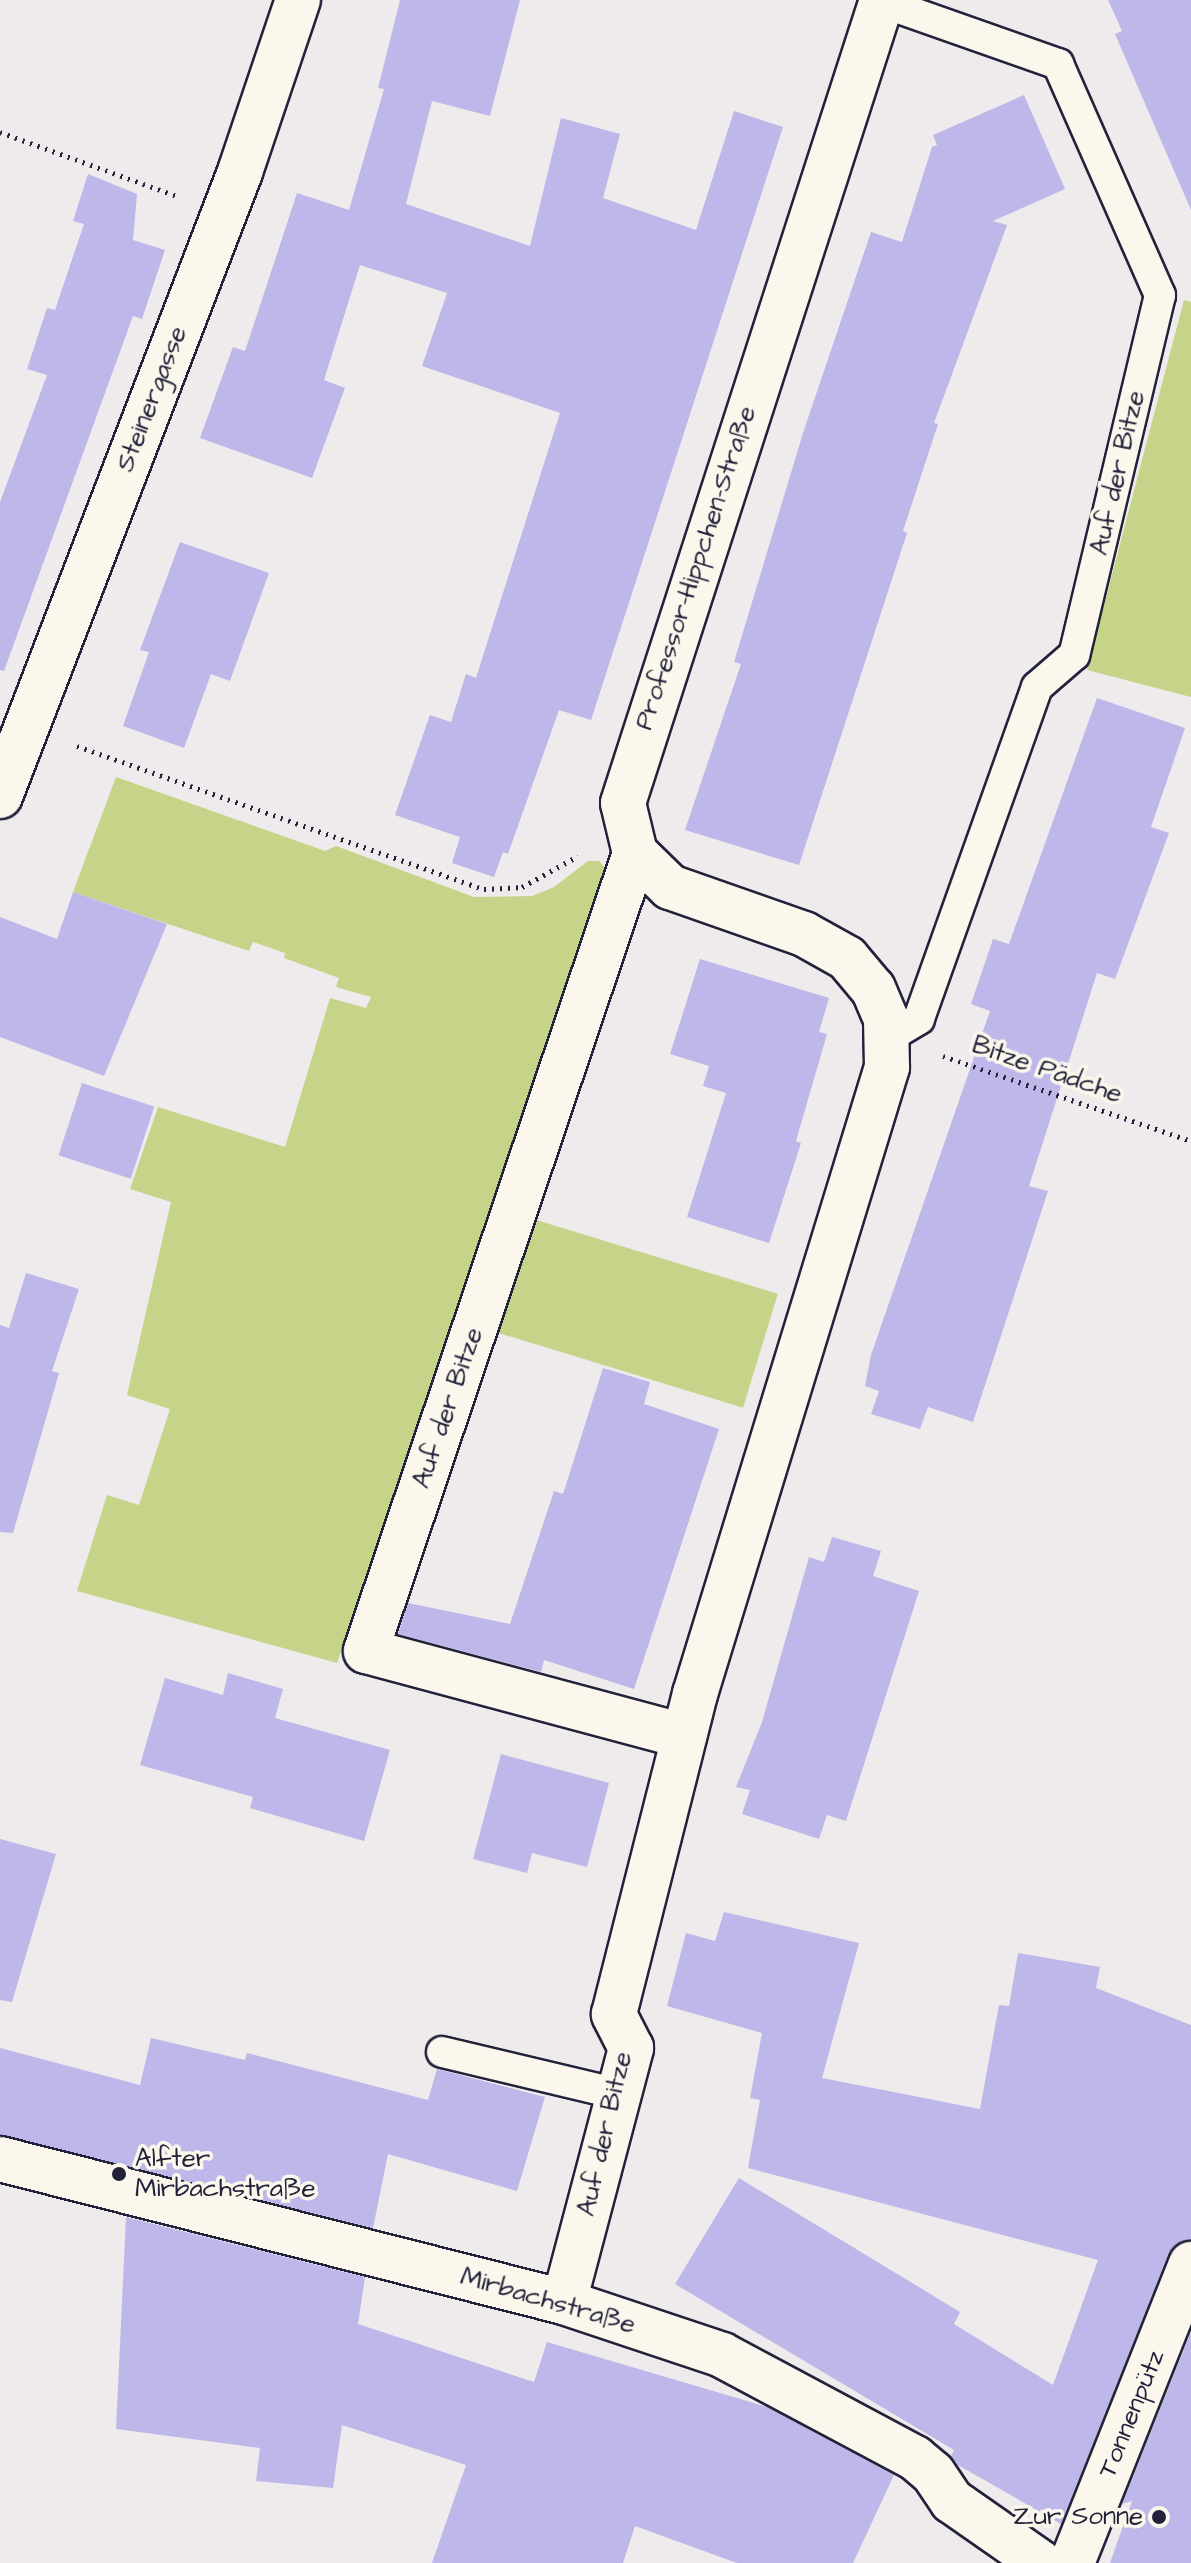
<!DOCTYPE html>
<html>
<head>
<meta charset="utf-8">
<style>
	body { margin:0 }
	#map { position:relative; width:1191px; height:2563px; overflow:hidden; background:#efeaeb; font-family:"Architects Daughter",sans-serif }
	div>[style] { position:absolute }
	.green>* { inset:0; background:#c5d488; transform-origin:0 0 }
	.building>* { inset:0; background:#beb7e9; transform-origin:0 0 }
	.path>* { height:5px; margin-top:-2.5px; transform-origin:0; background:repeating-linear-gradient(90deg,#22223b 0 2px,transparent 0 8px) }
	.roads { filter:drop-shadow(2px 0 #22223b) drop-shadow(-2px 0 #22223b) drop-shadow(0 2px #22223b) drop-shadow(0 -2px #22223b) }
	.service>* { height:30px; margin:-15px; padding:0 15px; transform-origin:15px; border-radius:15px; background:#fbf7ec }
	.minor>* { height:44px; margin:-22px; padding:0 22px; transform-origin:22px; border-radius:22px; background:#fbf7ec }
	.dots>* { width:22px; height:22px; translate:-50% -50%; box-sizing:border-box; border:4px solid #fbf7ec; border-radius:50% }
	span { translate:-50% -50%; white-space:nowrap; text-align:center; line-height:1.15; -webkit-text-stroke:7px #fbf7ec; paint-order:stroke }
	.street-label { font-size:26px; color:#22223b }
	.poi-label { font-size:26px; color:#22223b }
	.left { translate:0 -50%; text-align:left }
	.right { translate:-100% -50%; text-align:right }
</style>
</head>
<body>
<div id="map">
	<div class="green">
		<i style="clip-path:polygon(1184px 300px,1191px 302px,1191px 697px,1087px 670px)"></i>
		<i style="clip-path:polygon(116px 777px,325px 851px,336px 846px,474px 897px,532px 896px,554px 887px,588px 861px,599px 861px,608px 871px,337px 1663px,77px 1591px,107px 1495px,139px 1505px,170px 1409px,127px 1395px,171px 1202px,130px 1189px,158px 1107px,285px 1147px,330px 998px,366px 1008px,371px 997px,336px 987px,339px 978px,284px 958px,285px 953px,253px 942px,249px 951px,73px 892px)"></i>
		<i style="left:533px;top:1219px;width:256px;height:119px;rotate:17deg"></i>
	</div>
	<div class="building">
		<i style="clip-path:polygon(400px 0,520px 0,490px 116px,432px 101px,406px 204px,530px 246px,561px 118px,620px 134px,603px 198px,696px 230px,734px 111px,783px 127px,591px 720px,559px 710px,508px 854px,503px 852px,494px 877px,452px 863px,460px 837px,395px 815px,430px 715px,451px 722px,466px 674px,476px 678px,560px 413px,422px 366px,447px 293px,360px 265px,324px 380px,345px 388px,312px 478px,200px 438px,233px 347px,245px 351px,297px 193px,349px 210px,384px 89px,378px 88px)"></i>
		<i style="clip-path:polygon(1108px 0,1191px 0,1191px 210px,1115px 34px,1122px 31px)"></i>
		<i style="clip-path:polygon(1024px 95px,1065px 189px,993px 221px,1007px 225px,934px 423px,938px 424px,903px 531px,907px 533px,799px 865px,685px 830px,741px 664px,734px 662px,803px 433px,871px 232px,902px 242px,932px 147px,937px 145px,933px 135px)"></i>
		<i style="clip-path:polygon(88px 174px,137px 194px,133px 240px,165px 250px,142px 319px,133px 316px,4px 671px,0 670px,0 502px,47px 375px,27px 369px,47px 308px,55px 310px,84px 224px,73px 221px)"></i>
		<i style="clip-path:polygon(180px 542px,269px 573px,230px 681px,211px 674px,184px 748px,123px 726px,149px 652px,140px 650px)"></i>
		<i style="clip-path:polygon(1097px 698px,1185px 728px,1151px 827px,1169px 833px,1115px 979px,1097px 973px,1029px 1186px,1048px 1191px,973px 1422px,928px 1407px,920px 1429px,871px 1414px,879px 1391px,865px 1386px,871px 1355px,990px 1011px,971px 1004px,993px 939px,1009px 944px)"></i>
		<i style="clip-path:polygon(73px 892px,167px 924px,104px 1076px,0 1037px,0 917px,57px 939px)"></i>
		<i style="clip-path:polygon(700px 959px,829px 998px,819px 1032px,827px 1034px,796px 1141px,801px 1143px,769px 1243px,687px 1217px,726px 1093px,703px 1086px,709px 1066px,670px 1054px)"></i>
		<i style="left:82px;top:1083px;width:76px;height:76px;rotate:18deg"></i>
		<i style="clip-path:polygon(26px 1273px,79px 1289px,52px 1371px,59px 1373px,13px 1533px,0 1532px,0 1325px,9px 1328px)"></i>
		<i style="clip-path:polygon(603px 1368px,650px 1382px,644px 1404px,719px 1429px,634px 1689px,544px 1660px,541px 1672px,398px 1634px,408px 1603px,510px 1624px,554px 1491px,563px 1494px)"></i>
		<i style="clip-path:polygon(832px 1537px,881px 1551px,873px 1576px,919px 1591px,846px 1821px,827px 1815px,819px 1839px,742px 1814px,750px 1790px,736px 1787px,762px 1722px,809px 1557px,824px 1562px)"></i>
		<i style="clip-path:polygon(228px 1673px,283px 1689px,275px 1718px,390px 1750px,364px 1841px,250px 1808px,253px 1797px,140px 1765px,165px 1678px,223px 1695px)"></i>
		<i style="clip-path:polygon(501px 1754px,609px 1783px,587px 1867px,532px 1853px,527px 1873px,473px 1859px)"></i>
		<i style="clip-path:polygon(0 1839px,56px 1854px,12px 2002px,0 2000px)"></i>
		<i style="clip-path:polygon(724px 1912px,859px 1943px,822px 2078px,980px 2109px,999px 2005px,1009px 2006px,1018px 1953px,1100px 1967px,1096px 1988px,1191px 2025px,1191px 2240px,1176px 2244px,1168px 2255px,1061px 2524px,958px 2465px,951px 2456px,954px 2450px,675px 2284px,739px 2178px,960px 2312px,954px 2324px,1053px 2385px,1098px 2260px,748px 2168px,760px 2100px,750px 2098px,762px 2033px,667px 2006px,686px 1933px,715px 1941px)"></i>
		<i style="clip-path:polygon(151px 2038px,245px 2060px,247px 2053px,428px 2100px,437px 2069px,545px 2097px,517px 2191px,388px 2154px,373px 2228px,0 2135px,0 2048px,140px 2085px)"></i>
		<i style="clip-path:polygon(126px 2217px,365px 2277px,358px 2324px,534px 2382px,547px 2342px,767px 2407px,894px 2475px,853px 2563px,737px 2563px,635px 2526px,623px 2563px,432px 2563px,466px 2465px,342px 2425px,333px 2488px,256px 2481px,260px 2448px,116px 2429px)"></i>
		<i style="clip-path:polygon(1191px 2332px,1191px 2563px,1110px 2563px,1132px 2501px,1122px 2504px)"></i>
	</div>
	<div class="path">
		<i style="left:0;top:132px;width:188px;rotate:19.9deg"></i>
		<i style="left:77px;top:746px;width:431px;rotate:19.4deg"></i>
		<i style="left:484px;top:889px;width:38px;rotate:-3deg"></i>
		<i style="left:522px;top:887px;width:64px;rotate:-29deg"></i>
		<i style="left:943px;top:1056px;width:262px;rotate:18.9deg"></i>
	</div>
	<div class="roads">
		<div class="service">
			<i style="left:882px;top:2px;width:187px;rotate:19.4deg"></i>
			<i style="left:1058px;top:64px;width:253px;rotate:66.2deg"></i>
			<i style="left:1160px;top:295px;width:370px;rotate:103.4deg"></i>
			<i style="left:1074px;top:655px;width:49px;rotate:139.1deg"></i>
			<i style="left:1037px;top:687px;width:352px;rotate:109.6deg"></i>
			<i style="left:919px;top:1019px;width:35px;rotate:149deg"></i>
			<i style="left:442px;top:2052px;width:181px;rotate:13.4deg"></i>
		</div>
		<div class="minor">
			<i style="left:0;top:796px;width:669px;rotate:-68.96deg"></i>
			<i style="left:240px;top:172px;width:182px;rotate:-71.4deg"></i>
			<i style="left:635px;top:853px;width:842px;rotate:108.63deg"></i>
			<i style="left:366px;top:1651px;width:329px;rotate:15deg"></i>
			<i style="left:0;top:2159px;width:582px;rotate:14.23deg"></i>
			<i style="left:564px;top:2302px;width:167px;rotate:18.5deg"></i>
			<i style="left:722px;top:2355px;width:219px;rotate:28.1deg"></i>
			<i style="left:915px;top:2458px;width:23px;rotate:40deg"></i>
			<i style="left:933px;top:2473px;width:34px;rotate:56deg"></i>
			<i style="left:952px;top:2501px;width:108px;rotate:34.9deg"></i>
			<i style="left:564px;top:2302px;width:263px;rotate:-75.2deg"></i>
			<i style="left:631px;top:2048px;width:38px;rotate:-117deg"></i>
			<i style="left:614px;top:2014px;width:330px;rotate:-75.8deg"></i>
			<i style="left:695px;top:1694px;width:656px;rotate:-72.97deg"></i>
			<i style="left:887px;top:1067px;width:48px;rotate:-91.2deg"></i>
			<i style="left:886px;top:1019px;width:33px;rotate:-113deg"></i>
			<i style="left:873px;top:989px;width:40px;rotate:-130deg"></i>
			<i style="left:847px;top:958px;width:49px;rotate:-150.8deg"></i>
			<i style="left:804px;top:934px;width:142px;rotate:-160.7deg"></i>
			<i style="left:670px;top:887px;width:49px;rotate:-135.8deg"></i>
			<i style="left:635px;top:853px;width:51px;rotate:-103.5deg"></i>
			<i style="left:623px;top:803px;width:844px;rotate:-72.12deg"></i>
			<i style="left:1072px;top:2563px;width:322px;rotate:-68.3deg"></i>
		</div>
	</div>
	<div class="dots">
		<i style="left:119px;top:2174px;background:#22223b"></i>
		<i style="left:1159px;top:2517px;background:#22223b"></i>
	</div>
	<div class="street-label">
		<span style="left:152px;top:399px;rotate:-69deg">Steinergasse</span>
		<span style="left:1118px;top:473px;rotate:-77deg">Auf der Bitze</span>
		<span style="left:696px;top:568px;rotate:-72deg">Professor-Hippchen-Straße</span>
		<span style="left:1047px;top:1070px;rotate:19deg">Bitze Pädche</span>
		<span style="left:448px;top:1408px;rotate:-71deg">Auf der Bitze</span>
		<span style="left:605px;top:2134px;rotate:-77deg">Auf der Bitze</span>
		<span style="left:548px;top:2301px;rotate:16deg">Mirbachstraße</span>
		<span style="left:1132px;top:2414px;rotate:-68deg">Tonnenpütz</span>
	</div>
	<div class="poi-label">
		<span class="left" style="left:135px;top:2174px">Alfter<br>Mirbachstraße</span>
		<span class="right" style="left:1143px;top:2517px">Zur Sonne</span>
	</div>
</div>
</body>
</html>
